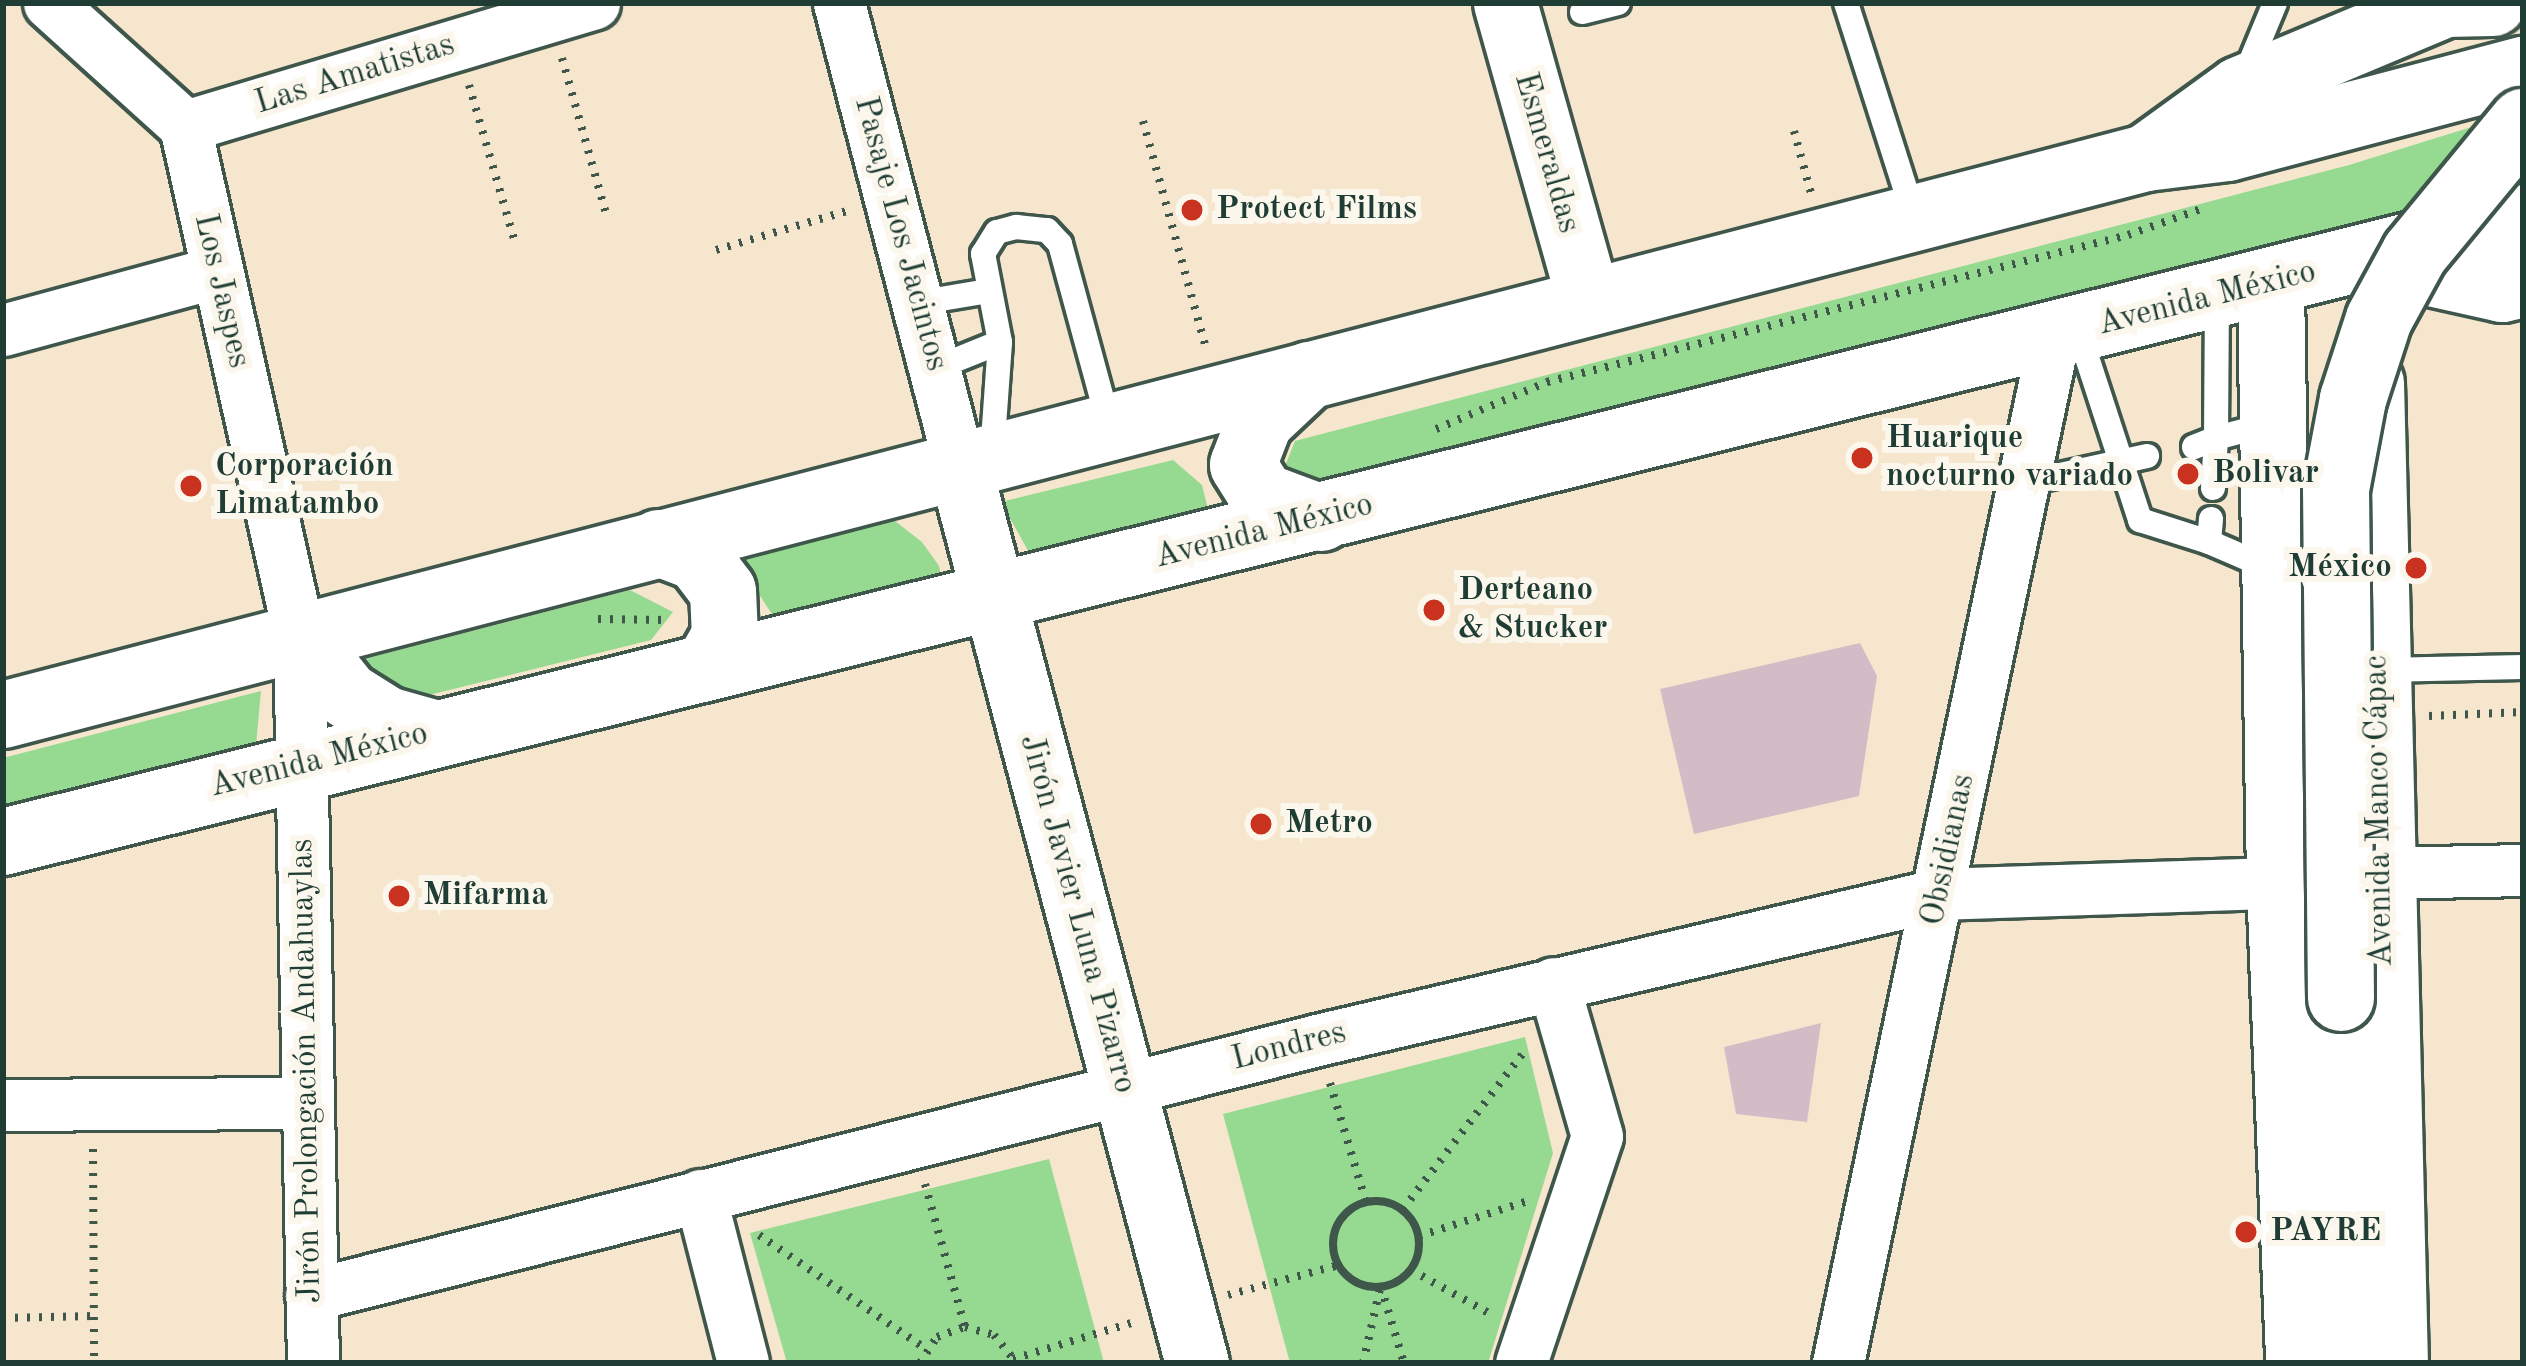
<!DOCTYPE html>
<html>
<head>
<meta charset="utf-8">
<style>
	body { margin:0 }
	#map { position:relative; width:2526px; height:1366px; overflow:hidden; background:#f6e6ce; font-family:"Old Standard TT",serif }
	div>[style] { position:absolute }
	.industrial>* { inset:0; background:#d2bdc6 }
	.green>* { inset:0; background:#96da92 }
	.path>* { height:8px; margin-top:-4px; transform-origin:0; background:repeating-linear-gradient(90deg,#3f564b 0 3px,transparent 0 12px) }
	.path>.ring { margin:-4px; padding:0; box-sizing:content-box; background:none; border:8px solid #3f564b; border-radius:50% }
	.roads { filter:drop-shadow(3px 0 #3f564b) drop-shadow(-3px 0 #3f564b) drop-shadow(0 3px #3f564b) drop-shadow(0 -3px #3f564b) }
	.service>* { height:24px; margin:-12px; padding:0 12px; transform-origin:12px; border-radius:12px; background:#fff }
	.minor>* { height:51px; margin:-25.5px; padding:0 25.5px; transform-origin:25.5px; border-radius:25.5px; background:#fff }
	.tertiary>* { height:63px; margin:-31.5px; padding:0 31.5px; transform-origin:31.5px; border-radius:31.5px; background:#fff }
	.secondary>* { height:66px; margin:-33px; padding:0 33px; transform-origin:33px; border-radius:33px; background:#fff }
	.primary>* { height:66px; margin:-33px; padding:0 33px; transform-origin:33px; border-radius:33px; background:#fff }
	.motorway>* { height:66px; margin:-33px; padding:0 33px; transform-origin:33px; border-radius:33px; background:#fff }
	.bridges { filter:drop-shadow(3px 0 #3f564b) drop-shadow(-3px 0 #3f564b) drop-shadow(0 3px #3f564b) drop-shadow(0 -3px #3f564b) }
	.motorway-bridge>* { height:66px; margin:-33px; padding:0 33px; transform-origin:33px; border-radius:33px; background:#fff }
	.dots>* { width:33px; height:33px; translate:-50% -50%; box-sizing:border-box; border:6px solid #fbf7ec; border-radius:50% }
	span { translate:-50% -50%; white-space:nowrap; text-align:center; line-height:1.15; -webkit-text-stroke:12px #fbf7ec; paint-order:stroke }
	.street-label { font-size:33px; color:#1f3d34 }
	.poi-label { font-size:33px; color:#1f3d34; font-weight:700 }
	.left { translate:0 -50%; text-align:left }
	.right { translate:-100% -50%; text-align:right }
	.frame { position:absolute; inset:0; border:6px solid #1f3d34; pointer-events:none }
</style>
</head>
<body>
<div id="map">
	<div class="industrial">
		<i style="clip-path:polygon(1860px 643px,1877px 676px,1859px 796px,1694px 834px,1660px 689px)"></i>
		<i style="clip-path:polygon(1821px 1023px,1807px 1122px,1736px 1114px,1724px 1047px)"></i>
	</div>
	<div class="green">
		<i style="clip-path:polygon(2523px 111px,2523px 183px,2252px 260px,1324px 481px,1285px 466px,1295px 441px,2349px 165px)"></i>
		<i style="clip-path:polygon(1173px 460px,1202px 485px,1213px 529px,1037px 567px,1001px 502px)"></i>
		<i style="clip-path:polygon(877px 520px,895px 521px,922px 542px,939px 566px,943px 588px,781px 628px,731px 551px)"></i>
		<i style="clip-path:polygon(630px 590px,673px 612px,651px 640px,417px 698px,341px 665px)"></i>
		<i style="clip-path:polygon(261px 691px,256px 745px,3px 808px,3px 758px)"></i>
		<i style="clip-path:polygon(1525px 1037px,1553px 1153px,1488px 1363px,1290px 1363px,1223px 1114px)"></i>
		<i style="clip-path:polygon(1049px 1159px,1104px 1363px,787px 1363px,750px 1233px)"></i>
	</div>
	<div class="path">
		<i style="left:562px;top:58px;width:161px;rotate:74.2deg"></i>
		<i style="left:469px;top:85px;width:160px;rotate:73.7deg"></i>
		<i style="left:1143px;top:121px;width:239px;rotate:74.5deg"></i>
		<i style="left:1794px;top:131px;width:64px;rotate:74.7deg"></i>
		<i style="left:716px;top:250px;width:137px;rotate:-16.6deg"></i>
		<i style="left:1436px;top:429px;width:121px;rotate:-22.9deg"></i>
		<i style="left:1547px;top:382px;width:599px;rotate:-14.2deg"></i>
		<i style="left:2128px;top:235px;width:81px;rotate:-19.6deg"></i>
		<i style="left:598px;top:619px;width:69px;rotate:0.8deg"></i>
		<i style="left:2429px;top:716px;width:94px;rotate:-2.4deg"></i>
		<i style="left:1330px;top:1083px;width:124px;rotate:73.2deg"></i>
		<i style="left:93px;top:1149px;width:214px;rotate:89.7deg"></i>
		<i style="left:925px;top:1184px;width:148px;rotate:74.4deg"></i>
		<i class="ring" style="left:1333px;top:1201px;width:78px;height:78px"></i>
		<i style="left:1403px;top:1209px;width:202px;rotate:-52.4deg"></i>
		<i style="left:759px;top:1235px;width:202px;rotate:34.3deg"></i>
		<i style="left:1419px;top:1236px;width:114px;rotate:-17.8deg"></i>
		<i style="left:1411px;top:1270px;width:95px;rotate:29deg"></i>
		<i style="left:1381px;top:1287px;width:79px;rotate:73.2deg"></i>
		<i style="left:1228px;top:1295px;width:115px;rotate:-15.1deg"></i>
		<i style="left:3px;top:1318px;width:91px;rotate:-1.3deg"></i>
		<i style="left:1013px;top:1359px;width:131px;rotate:-16.9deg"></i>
		<i style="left:920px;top:1363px;width:31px;rotate:-57deg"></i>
		<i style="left:937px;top:1337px;width:30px;rotate:-20deg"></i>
		<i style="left:965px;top:1327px;width:30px;rotate:15deg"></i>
		<i style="left:994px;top:1335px;width:32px;rotate:51deg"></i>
		<i style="left:1363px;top:1363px;width:76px;rotate:-77.1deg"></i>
	</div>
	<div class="roads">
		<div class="service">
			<i style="left:1846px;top:3px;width:224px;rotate:72.3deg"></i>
			<i style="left:1582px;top:12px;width:37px;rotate:-14deg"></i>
			<i style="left:2246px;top:73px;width:76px;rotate:-67.5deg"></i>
			<i style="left:917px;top:303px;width:73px;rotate:-9.5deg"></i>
			<i style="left:2079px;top:333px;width:197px;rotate:71.9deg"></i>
			<i style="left:2140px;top:520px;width:72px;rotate:17.7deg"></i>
			<i style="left:936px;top:368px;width:69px;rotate:-22.1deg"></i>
			<i style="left:2194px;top:447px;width:24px;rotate:-22deg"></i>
			<i style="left:2216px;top:438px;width:142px;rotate:-89.6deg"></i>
			<i style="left:992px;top:454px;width:112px;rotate:-85.9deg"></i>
			<i style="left:1000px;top:342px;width:90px;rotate:-100.9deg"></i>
			<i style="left:983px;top:254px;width:26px;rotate:-58deg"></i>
			<i style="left:997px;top:232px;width:20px;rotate:-15deg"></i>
			<i style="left:1016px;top:227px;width:31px;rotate:6deg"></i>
			<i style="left:1047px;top:230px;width:19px;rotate:47deg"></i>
			<i style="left:1060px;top:244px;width:187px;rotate:74.8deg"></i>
			<i style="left:2024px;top:483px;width:126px;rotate:-12.4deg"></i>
			<i style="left:2213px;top:488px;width:50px;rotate:-86.6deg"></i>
			<i style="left:2216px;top:438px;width:56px;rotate:-14.5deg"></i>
			<i style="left:2211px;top:519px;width:23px;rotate:95deg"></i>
			<i style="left:2209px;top:542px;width:65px;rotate:23.4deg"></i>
			<i style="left:2382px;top:670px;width:141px;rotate:-1.2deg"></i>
		</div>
		<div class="minor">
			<i style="left:49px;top:3px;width:183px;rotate:42.1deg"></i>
			<i style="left:185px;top:126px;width:522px;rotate:77.38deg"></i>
			<i style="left:299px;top:635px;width:728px;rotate:88.9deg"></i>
			<i style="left:839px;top:3px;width:477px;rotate:75.4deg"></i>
			<i style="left:185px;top:126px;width:427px;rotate:-16.7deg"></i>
			<i style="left:3px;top:330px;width:222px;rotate:-15.2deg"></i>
			<i style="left:2381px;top:873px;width:142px;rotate:-1.2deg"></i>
			<i style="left:3px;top:1105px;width:305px;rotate:-0.4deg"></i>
			<i style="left:700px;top:1195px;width:173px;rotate:75.6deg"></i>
			<i style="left:311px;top:1295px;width:1038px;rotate:-14.22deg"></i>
			<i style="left:1317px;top:1040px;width:640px;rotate:-13.19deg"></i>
			<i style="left:1940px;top:894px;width:340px;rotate:-1.9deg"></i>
			<i style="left:1521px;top:1363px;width:239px;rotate:-71.5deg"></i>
			<i style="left:1597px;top:1136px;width:159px;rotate:-106deg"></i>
			<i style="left:1838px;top:1363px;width:1049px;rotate:-78.12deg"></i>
		</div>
		<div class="tertiary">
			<i style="left:1505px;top:3px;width:311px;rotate:74.3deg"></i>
			<i style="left:959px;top:465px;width:929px;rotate:75.16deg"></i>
		</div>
		<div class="secondary">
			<i style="left:2146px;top:158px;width:116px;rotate:-35.9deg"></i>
			<i style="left:2240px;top:90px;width:225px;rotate:-22.7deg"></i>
			<i style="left:2368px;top:259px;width:137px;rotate:12.6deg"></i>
			<i style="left:2502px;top:289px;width:22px;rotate:-13deg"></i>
		</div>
		<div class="primary">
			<i style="left:2271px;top:283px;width:600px;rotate:89.14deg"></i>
			<i style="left:2280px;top:883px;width:480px;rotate:87.7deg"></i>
			<i style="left:1309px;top:375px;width:67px;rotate:136.8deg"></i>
			<i style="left:1260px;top:421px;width:47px;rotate:111.1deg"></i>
			<i style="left:1243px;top:465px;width:36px;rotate:58deg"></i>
			<i style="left:1262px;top:496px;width:63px;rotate:20.4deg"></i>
			<i style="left:2371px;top:383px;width:980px;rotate:88.6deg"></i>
			<i style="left:659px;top:543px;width:42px;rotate:21deg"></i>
			<i style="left:698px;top:558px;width:41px;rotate:52.9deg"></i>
			<i style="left:723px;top:591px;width:45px;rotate:87.5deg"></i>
			<i style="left:725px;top:636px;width:36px;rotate:120deg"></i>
			<i style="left:299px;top:635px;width:77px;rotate:51.3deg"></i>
			<i style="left:347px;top:695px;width:47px;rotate:32deg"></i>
			<i style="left:387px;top:720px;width:48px;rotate:15.8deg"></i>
			<i style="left:3px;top:715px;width:2214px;rotate:-14.57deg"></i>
			<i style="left:2146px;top:158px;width:82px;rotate:-7deg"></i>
			<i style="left:2227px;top:148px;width:306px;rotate:-14.8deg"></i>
			<i style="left:3px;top:842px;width:2596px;rotate:-13.91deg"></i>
		</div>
		<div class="motorway">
			<i style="left:2444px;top:4px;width:49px;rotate:-1.2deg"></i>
			<i style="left:2341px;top:998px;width:365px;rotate:89.1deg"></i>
		</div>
	</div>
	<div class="bridges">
		<div class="motorway-bridge">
			<i style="left:2341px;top:998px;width:509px;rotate:-90.56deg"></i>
			<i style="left:2336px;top:489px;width:92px;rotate:-79.3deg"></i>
			<i style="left:2353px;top:399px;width:84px;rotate:-72deg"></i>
			<i style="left:2379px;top:319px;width:75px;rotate:-61.4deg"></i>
			<i style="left:2415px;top:253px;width:170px;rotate:-50.5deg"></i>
		</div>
	</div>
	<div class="dots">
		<i style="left:1192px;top:210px;background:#c8321e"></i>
		<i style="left:1862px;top:458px;background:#c8321e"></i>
		<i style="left:2188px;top:474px;background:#c8321e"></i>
		<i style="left:191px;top:486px;background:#c8321e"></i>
		<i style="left:2416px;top:568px;background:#c8321e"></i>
		<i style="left:1434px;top:610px;background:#c8321e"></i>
		<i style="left:1261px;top:824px;background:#c8321e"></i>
		<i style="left:399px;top:896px;background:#c8321e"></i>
		<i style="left:2246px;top:1232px;background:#c8321e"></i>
	</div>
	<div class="street-label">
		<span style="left:355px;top:75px;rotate:-17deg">Las Amatistas</span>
		<span style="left:1546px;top:153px;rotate:74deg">Esmeraldas</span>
		<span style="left:900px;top:234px;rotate:75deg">Pasaje Los Jacintos</span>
		<span style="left:221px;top:291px;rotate:77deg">Los Jaspes</span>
		<span style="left:2207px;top:299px;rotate:-14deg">Avenida México</span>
		<span style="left:1264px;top:532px;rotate:-14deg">Avenida México</span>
		<span style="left:319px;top:761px;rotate:-14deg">Avenida México</span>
		<span style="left:2380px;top:811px;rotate:-91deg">Avenida Manco Cápac</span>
		<span style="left:1949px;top:850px;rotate:-78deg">Obsidianas</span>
		<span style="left:1077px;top:914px;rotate:75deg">Jirón Javier Luna Pizarro</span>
		<span style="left:1289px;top:1047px;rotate:-14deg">Londres</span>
		<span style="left:307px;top:1071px;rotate:-91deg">Jirón Prolongación Andahuaylas</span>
	</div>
	<div class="poi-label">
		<span class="left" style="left:1216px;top:210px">Protect Films</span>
		<span class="left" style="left:1886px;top:458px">Huarique<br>nocturno variado</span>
		<span class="left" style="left:215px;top:486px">Corporación<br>Limatambo</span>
		<span class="left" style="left:2212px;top:474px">Bolivar</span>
		<span class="right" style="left:2392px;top:568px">México</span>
		<span class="left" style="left:1458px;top:610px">Derteano<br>&amp; Stucker</span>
		<span class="left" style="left:1285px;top:824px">Metro</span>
		<span class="left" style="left:423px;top:896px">Mifarma</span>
		<span class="left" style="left:2270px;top:1232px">PAYRE</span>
	</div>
	<div class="frame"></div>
</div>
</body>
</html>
